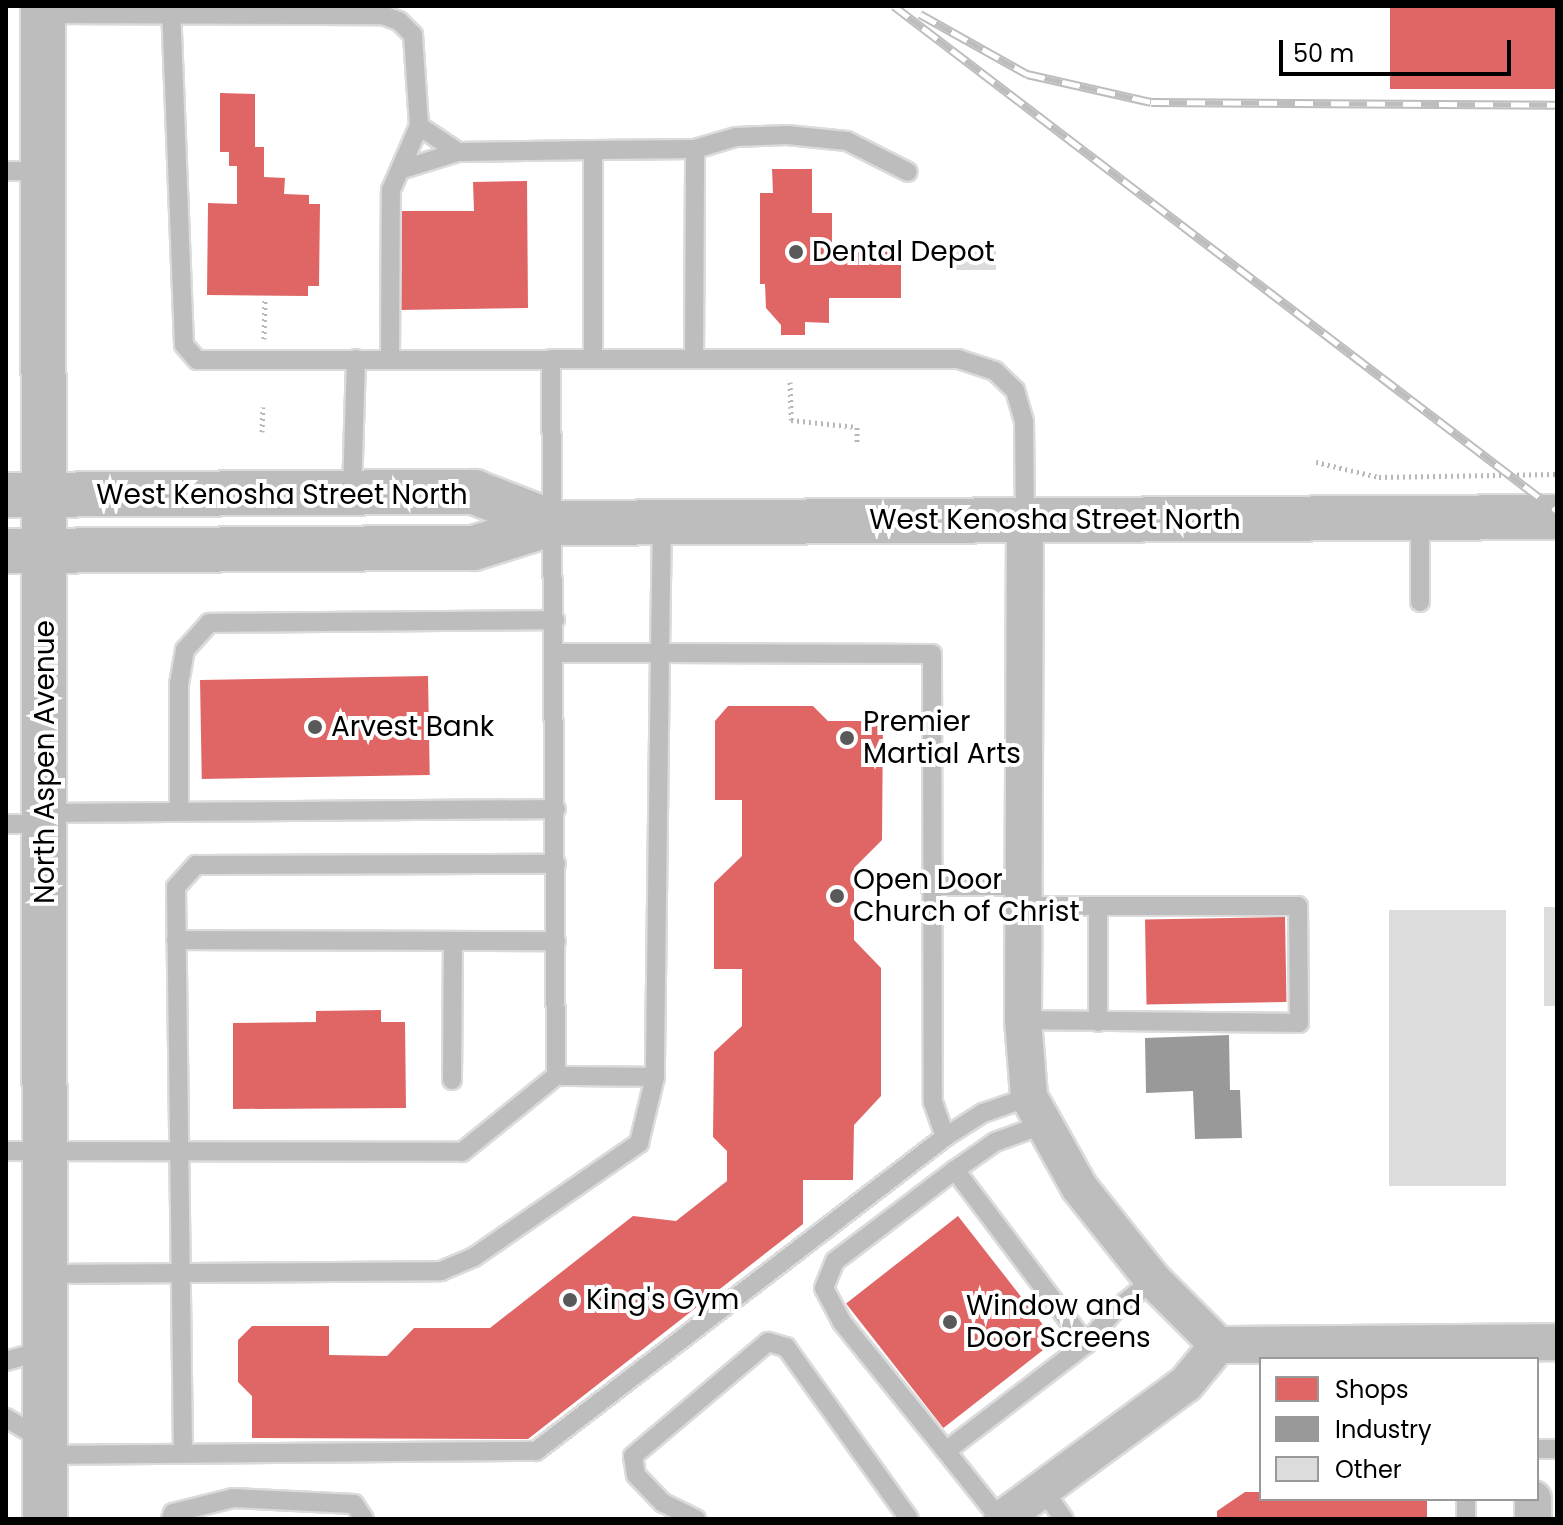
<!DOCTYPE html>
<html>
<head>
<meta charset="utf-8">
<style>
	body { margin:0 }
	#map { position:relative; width:1563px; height:1525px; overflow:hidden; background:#fff; font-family:Poppins,sans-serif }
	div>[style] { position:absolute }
	.shops>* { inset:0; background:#e06666; transform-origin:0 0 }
	.industry>* { inset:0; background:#999 }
	.building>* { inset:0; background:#dcdcdc; transform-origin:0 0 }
	.path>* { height:5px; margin-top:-2.5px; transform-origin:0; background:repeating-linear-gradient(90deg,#b8b8b8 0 2px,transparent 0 6px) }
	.roads { filter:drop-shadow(2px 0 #dbdbdb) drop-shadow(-2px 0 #dbdbdb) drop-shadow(0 2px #dbdbdb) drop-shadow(0 -2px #dbdbdb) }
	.service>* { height:18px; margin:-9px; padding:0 9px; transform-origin:9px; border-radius:9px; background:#bdbdbd }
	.minor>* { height:36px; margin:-18px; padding:0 18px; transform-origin:18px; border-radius:18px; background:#bdbdbd }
	.primary>* { height:44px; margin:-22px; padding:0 22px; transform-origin:22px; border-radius:22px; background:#bdbdbd }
	.rail>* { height:9px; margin-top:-4.5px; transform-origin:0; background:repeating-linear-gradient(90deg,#fff 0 18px,#bdbdbd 0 36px); box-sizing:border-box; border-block:2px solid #bdbdbd }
	.dots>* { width:22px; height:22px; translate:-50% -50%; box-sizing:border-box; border:4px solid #fff; border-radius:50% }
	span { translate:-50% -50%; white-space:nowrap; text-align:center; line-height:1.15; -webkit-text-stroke:8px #fff; paint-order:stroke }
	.poi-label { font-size:28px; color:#000 }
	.left { translate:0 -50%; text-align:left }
	.street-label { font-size:28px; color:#000 }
	.frame { position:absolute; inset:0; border:8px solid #000; pointer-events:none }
	.legend { position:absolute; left:1259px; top:1357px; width:280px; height:144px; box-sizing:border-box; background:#fff; border:2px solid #999; margin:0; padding:10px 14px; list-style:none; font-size:24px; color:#000 }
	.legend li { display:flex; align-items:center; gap:16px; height:40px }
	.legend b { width:40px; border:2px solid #999 }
	.scale { position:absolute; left:1279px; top:40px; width:232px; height:36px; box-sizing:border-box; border:4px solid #000; border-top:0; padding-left:10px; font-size:24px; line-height:28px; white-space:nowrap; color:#000; -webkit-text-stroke:6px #fff; paint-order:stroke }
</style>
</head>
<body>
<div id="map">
	<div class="shops">
		<i style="left:1390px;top:6px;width:167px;height:83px"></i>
		<i style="clip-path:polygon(220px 93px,255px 94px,255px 147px,264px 147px,264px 177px,285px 178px,284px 194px,309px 195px,309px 204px,320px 204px,319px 286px,308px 286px,308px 296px,207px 295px,208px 203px,237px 204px,237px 166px,229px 166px,229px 152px,220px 152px)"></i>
		<i style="clip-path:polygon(772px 169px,812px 169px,812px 213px,832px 213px,832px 252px,901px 251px,901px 298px,829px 298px,829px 323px,805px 322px,805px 335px,781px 335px,781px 325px,766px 308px,765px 284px,760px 284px,760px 193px,773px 193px)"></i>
		<i style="clip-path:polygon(527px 181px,528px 308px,400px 310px,399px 211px,474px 211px,473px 182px)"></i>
		<i style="left:428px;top:676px;width:99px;height:228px;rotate:89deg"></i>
		<i style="clip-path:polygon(728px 706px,813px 706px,828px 721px,883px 721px,882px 840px,854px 868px,854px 940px,881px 968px,881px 1096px,854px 1125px,853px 1180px,803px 1180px,803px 1224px,528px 1439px,252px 1438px,252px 1396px,238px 1382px,238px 1340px,252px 1326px,329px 1326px,329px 1355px,387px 1356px,414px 1328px,490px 1328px,633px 1216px,676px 1221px,727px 1181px,727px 1151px,713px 1137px,714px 1052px,742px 1026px,742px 969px,714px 969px,714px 883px,742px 856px,742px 800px,715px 800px,715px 721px)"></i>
		<i style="left:1285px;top:917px;width:85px;height:140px;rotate:89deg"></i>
		<i style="clip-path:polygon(381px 1010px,381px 1022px,405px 1022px,406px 1108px,233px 1109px,233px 1023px,316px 1022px,316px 1011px)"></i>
		<i style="left:958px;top:1216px;width:158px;height:142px;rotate:52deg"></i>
		<i style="clip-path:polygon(1245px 1492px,1261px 1492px,1261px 1499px,1427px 1499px,1427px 1519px,1217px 1519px,1217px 1511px)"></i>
	</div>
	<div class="industry">
		<i style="clip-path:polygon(1229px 1035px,1230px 1090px,1240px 1090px,1242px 1138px,1195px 1139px,1193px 1091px,1146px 1093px,1145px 1038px)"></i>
	</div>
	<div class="building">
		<i style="left:950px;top:248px;width:46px;height:22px"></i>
		<i style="left:1544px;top:907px;width:13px;height:99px"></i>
		<i style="left:1506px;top:910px;width:276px;height:117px;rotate:90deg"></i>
	</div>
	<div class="path">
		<i style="left:264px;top:339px;width:40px;rotate:-88.6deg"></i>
		<i style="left:790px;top:382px;width:38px;rotate:88deg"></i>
		<i style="left:791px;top:420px;width:66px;rotate:6.1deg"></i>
		<i style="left:857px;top:427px;width:15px;rotate:90deg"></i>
		<i style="left:262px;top:432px;width:25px;rotate:-88deg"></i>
		<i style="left:1316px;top:462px;width:65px;rotate:13.4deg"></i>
		<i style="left:1379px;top:477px;width:178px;rotate:-1deg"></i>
	</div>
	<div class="roads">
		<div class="service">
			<i style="left:171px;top:6px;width:339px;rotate:87.8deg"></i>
			<i style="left:184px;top:345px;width:20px;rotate:49deg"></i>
			<i style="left:197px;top:360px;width:761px;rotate:-0.08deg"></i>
			<i style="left:958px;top:359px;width:39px;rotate:18deg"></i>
			<i style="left:995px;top:371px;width:28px;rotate:44deg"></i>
			<i style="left:1015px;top:390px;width:32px;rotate:74deg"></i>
			<i style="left:1024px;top:421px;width:99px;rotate:89.4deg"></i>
			<i style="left:43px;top:14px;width:340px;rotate:0.2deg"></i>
			<i style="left:383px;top:15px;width:17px;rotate:21deg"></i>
			<i style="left:399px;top:21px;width:20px;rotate:45deg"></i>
			<i style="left:413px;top:35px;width:91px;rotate:86.2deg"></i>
			<i style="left:419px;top:126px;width:47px;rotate:33.7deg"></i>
			<i style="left:458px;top:152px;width:135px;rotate:-0.8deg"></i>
			<i style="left:400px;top:170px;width:61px;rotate:-17.2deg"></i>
			<i style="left:6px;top:171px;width:37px"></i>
			<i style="left:390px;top:359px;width:169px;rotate:-89.7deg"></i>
			<i style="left:391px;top:190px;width:70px;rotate:-66.4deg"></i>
			<i style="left:593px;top:359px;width:209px;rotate:-90deg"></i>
			<i style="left:593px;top:150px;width:102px;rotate:-0.6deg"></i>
			<i style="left:695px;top:149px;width:43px;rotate:-16.3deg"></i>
			<i style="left:736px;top:137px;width:51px;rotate:-2.2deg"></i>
			<i style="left:787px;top:135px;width:60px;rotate:5.7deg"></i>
			<i style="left:847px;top:141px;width:68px;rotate:26.9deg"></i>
			<i style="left:694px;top:359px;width:210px;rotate:-89.7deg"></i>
			<i style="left:352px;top:493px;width:134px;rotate:-88.3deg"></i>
			<i style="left:1420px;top:518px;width:84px;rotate:90deg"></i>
			<i style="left:662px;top:522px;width:131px;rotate:90.9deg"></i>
			<i style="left:660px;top:653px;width:272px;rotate:0.2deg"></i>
			<i style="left:932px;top:654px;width:448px;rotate:89.9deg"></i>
			<i style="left:933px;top:1102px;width:37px;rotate:71deg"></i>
			<i style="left:555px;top:653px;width:105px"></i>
			<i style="left:660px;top:653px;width:424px;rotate:90.7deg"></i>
			<i style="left:655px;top:1077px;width:99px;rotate:-179.4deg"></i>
			<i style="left:179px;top:810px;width:126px;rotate:-90deg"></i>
			<i style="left:179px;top:684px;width:35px;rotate:-80deg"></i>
			<i style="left:185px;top:650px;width:36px;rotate:-48deg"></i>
			<i style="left:209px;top:623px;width:346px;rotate:-0.5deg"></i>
			<i style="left:46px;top:813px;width:510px;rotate:-0.45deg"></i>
			<i style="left:6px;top:824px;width:40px"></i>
			<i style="left:929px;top:886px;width:94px"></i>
			<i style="left:1023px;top:906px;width:275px"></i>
			<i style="left:1298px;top:906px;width:117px;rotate:89.5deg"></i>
			<i style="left:1299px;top:1023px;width:276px;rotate:-179.4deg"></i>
			<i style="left:1098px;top:906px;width:116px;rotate:90deg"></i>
			<i style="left:176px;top:940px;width:380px;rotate:0.2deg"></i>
			<i style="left:452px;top:1080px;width:139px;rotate:-89.6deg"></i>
			<i style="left:1042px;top:1125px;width:50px;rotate:160.1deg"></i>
			<i style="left:995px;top:1142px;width:49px;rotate:145deg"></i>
			<i style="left:955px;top:1170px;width:218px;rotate:53deg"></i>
			<i style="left:6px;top:1151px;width:456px;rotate:0.1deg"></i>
			<i style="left:462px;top:1152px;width:121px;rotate:-39deg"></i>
			<i style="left:556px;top:1076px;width:717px;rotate:-90.4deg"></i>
			<i style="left:45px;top:1274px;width:396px;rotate:-0.4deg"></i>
			<i style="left:441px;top:1271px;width:36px;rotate:-23deg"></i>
			<i style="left:474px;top:1257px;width:201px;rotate:-34.6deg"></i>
			<i style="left:639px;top:1143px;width:68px;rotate:-76.4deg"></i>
			<i style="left:6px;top:1361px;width:41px;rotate:-15.8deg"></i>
			<i style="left:6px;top:1418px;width:42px;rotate:30.3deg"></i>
			<i style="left:1537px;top:1449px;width:20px"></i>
			<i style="left:946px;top:1451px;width:166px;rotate:-128.9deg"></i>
			<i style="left:842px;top:1322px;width:38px;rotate:-118deg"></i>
			<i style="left:824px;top:1288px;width:29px;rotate:-68deg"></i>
			<i style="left:835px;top:1261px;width:151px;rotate:-37.2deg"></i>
			<i style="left:183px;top:1454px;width:567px;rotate:-90.71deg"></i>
			<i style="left:176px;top:887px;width:30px;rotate:-48deg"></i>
			<i style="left:196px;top:865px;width:360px;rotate:-0.2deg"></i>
			<i style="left:45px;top:1455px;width:491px;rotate:-0.5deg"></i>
			<i style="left:536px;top:1451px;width:516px;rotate:-37.51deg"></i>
			<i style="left:945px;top:1137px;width:45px;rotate:-32.3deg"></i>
			<i style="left:983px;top:1113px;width:49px;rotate:-19.2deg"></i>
			<i style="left:1042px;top:1488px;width:38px;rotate:55deg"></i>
			<i style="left:1466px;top:1499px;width:20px;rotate:90deg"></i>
			<i style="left:171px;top:1519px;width:6px;rotate:-72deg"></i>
			<i style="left:173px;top:1513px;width:62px;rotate:-14deg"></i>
			<i style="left:233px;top:1498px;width:121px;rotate:2.8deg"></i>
			<i style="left:354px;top:1504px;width:18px;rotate:56deg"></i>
			<i style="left:696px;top:1519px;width:37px;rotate:-154deg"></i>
			<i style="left:663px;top:1503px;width:39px;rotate:-134deg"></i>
			<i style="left:636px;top:1475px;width:19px;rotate:-99deg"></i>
			<i style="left:633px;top:1456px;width:177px;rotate:-40.2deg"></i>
			<i style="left:768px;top:1342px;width:19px;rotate:16deg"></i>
			<i style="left:786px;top:1347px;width:211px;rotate:54.4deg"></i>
			<i style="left:1000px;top:1519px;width:87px;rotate:-128.5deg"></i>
			<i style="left:946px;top:1451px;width:176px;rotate:-37.4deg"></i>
			<i style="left:1086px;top:1344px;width:42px;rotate:-49.8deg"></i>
			<i style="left:1113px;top:1312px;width:51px;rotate:-38.7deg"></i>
		</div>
		<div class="minor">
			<i style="left:1025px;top:520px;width:500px;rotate:90.23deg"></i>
			<i style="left:1023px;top:1020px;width:77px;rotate:85.5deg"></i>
			<i style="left:1029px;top:1097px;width:103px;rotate:60.9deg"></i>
			<i style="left:1079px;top:1187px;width:119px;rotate:51.5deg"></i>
			<i style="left:1153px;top:1280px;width:92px;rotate:45deg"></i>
			<i style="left:1218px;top:1345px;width:339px;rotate:-0.5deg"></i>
			<i style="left:1002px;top:1519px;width:228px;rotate:-36.3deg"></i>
			<i style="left:1186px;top:1384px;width:50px;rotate:-50.6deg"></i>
			<i style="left:1533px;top:1519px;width:20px;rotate:-90deg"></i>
		</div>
		<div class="primary">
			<i style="left:43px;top:6px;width:1513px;rotate:89.92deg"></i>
			<i style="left:6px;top:495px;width:468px;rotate:-0.4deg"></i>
			<i style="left:474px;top:492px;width:86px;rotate:21.2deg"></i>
			<i style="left:6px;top:551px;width:468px;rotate:-0.4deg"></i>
			<i style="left:474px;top:548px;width:84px;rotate:-17.4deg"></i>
			<i style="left:554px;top:523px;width:1003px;rotate:-0.34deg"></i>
		</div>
	</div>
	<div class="rail">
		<i style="left:894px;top:6px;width:833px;rotate:37.3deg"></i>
		<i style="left:920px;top:14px;width:123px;rotate:29.3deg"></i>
		<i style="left:1027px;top:74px;width:127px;rotate:12.7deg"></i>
		<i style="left:1151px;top:102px;width:406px;rotate:0.4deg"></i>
	</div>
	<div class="dots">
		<i style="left:796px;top:252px;background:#595959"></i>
		<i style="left:315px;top:727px;background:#595959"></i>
		<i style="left:847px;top:738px;background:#595959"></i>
		<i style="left:837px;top:896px;background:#595959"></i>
		<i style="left:570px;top:1300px;background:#595959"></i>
		<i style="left:950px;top:1322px;background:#595959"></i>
	</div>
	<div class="poi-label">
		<span class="left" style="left:812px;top:252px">Dental Depot</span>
		<span class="left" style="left:863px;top:738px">Premier<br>Martial Arts</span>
		<span class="left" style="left:331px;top:727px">Arvest Bank</span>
		<span class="left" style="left:853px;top:896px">Open Door<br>Church of Christ</span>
		<span class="left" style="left:586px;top:1300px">King's Gym</span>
		<span class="left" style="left:966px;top:1322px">Window and<br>Door Screens</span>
	</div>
	<div class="street-label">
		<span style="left:282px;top:495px">West Kenosha Street North</span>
		<span style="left:1055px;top:520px">West Kenosha Street North</span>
		<span style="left:45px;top:762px;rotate:-90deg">North Aspen Avenue</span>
	</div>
	<div class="frame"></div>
	<ul class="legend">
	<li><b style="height:22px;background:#e06666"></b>Shops</li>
	<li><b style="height:22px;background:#999"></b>Industry</li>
	<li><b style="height:22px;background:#dcdcdc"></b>Other</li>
	</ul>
	<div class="scale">50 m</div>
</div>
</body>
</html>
